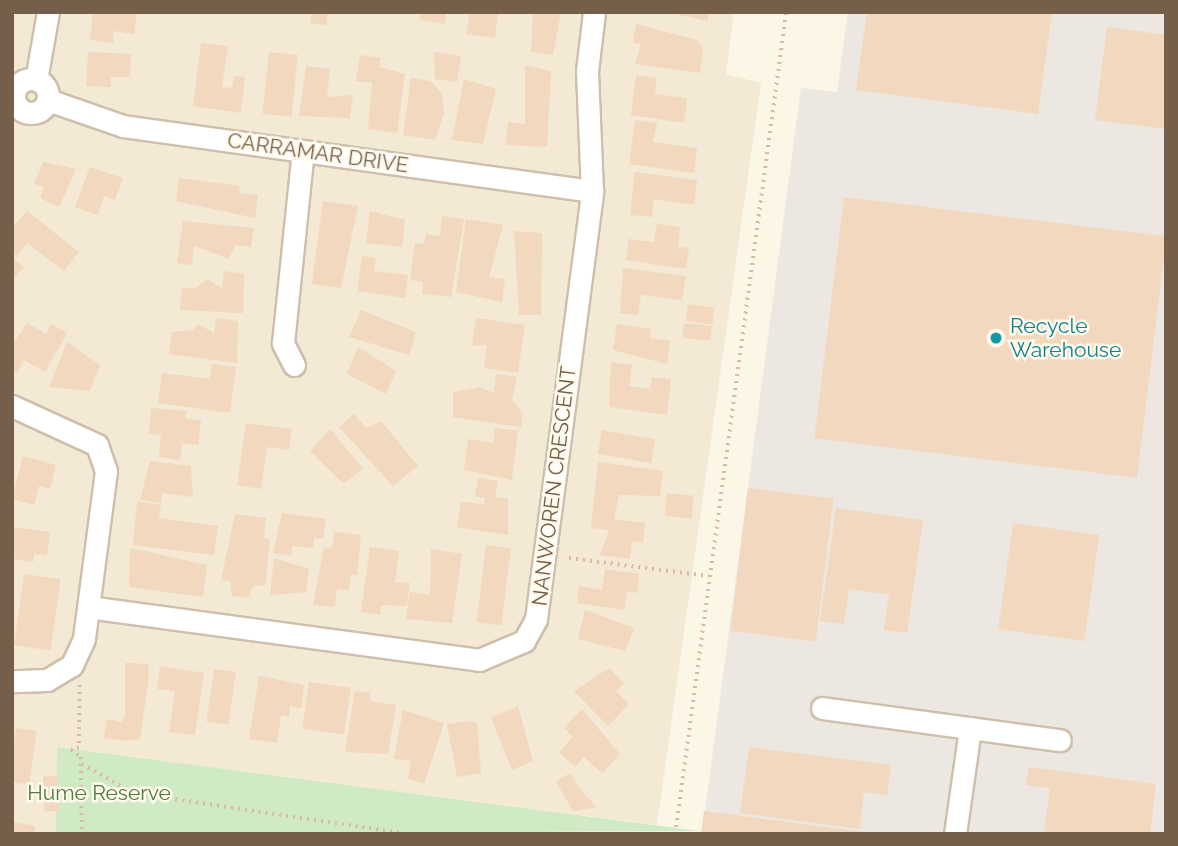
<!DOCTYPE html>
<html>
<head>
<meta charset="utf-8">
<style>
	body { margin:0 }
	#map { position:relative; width:1178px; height:846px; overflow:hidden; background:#fcf6e6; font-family:Raleway,sans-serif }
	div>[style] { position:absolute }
	.residential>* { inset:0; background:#f4e9d4 }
	.industrial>* { inset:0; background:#ece7e0 }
	.green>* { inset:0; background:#cfeac4 }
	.building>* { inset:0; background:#f1d8be; transform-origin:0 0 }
	.path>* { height:3.5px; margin-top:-1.75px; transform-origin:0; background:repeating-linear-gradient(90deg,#d7bca1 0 2px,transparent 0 7px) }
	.roads { filter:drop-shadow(2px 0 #cebfac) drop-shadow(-2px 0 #cebfac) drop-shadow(0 2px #cebfac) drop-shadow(0 -2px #cebfac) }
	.minor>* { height:21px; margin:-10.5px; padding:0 10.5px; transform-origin:10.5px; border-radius:10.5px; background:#fff }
	.minor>.ring { margin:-10.5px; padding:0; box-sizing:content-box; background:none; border:21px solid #fff; border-radius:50% }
	.dots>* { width:19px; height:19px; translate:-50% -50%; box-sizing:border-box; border:4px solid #fffaec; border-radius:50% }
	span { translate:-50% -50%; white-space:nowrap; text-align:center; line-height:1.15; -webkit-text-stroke:5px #fffaec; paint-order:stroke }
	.street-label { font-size:21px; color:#755f4b }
	.culture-label { font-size:21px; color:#0d838f }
	.left { translate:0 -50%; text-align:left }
	.park-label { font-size:21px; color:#4c7b42 }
	.frame { position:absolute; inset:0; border:14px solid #755f4b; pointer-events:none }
</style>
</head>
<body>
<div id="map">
	<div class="residential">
		<i style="clip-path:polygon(12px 12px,734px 12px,726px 74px,761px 83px,657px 825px,57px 747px,56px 834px,12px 834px)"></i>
	</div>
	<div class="industrial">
		<i style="clip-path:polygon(848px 12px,1166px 12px,1166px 834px,702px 834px,801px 88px,837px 92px)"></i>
	</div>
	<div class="green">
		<i style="clip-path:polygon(57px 747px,699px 831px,56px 834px)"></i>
	</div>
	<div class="building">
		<i style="clip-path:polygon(93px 12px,137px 12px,134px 34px,114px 31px,113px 43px,90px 40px)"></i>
		<i style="clip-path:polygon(312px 12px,328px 12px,326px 25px,310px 23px)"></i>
		<i style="clip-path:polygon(421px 12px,446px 12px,445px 24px,420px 20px)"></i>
		<i style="clip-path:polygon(470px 12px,498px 12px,495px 38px,466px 34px)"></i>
		<i style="clip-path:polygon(533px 12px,561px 12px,553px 55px,531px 52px)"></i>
		<i style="clip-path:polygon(665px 12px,709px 12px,708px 21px)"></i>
		<i style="clip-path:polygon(867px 12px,1052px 12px,1038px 114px,856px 90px)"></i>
		<i style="clip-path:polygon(636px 24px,697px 40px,703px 49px,700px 73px,635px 64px,641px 44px,633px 43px)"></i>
		<i style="clip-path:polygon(1107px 27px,1166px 35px,1166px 129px,1095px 120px)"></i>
		<i style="clip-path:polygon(201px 43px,228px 46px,222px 87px,232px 88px,234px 76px,245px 77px,241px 113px,193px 106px)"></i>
		<i style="clip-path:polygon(88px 52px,131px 54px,130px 77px,111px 77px,111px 87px,86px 86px)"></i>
		<i style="left:269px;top:52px;width:29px;height:62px;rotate:6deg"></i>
		<i style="clip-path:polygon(434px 52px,461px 56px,457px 82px,435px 79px)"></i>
		<i style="clip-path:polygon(360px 55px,381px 58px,379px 67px,405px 74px,397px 133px,368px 129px,372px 83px,356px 81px)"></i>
		<i style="clip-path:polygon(525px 65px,551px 71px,547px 147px,506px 145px,508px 122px,525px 124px)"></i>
		<i style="clip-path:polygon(306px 66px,330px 69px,327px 97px,353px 95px,350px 118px,299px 116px)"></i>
		<i style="clip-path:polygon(636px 75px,657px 78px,655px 94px,687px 98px,684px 123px,631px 115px)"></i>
		<i style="clip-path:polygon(411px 78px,431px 81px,442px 94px,444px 113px,435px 140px,403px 135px)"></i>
		<i style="clip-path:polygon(464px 79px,496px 89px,483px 144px,452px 140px)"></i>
		<i style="clip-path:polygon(635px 120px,657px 123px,653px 142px,697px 148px,694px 173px,629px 164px)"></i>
		<i style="clip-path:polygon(43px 162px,76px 169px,59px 207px,40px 198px,44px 188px,34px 183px)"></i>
		<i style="clip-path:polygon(90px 167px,123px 178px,115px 200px,104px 196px,98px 215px,75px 207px)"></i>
		<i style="clip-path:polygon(635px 172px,697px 180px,694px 205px,654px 199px,652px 217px,630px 215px)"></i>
		<i style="clip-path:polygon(179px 178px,240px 186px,239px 193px,258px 195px,255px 218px,176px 201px)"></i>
		<i style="left:844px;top:197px;width:325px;height:243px;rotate:7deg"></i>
		<i style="clip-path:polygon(323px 201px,358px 206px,341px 288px,312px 284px)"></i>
		<i style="clip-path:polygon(27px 211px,79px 252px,64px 271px,27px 243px,17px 256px,12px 253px,12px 227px)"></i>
		<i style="clip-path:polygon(370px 211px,405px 220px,402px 247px,366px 243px)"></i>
		<i style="clip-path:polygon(442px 216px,464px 219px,451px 297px,422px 294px,423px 282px,410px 280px,415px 243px,424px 244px,426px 234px,440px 236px)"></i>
		<i style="clip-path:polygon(466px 219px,503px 225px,489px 277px,505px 279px,502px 302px,456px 292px)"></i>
		<i style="clip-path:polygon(183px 221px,254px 228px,251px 247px,235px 245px,229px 259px,194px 246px,192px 265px,177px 263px)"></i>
		<i style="clip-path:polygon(657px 224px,680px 227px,678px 247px,689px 248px,686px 269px,626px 260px,629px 239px,654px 242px)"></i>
		<i style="clip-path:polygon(514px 231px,542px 233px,541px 315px,519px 315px)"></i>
		<i style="clip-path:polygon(362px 256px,376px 258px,374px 271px,408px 275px,405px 298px,357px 291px)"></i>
		<i style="clip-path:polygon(12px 257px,24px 267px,12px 281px)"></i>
		<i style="clip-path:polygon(623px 268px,686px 276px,682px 300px,641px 295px,638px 315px,620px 313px)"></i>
		<i style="clip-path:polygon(224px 271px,244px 274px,243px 313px,180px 310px,182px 287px,194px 289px,207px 279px,222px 288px)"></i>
		<i style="left:688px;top:304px;width:27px;height:17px;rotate:8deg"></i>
		<i style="clip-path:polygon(361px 310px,416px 332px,409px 355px,349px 337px)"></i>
		<i style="clip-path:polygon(216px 318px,238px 321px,237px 363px,169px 354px,172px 332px,193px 330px,198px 324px,214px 333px)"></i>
		<i style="clip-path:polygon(476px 318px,525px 325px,518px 373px,484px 368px,487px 345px,472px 346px)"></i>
		<i style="clip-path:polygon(27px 323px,46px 334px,51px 324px,67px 333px,45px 372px,24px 360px,17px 373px,12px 371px,12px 346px)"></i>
		<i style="left:684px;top:323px;width:28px;height:15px;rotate:6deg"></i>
		<i style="clip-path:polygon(617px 324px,651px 329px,650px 338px,670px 341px,667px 364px,613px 350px)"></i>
		<i style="clip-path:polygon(67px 342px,100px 365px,90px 391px,49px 387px)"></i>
		<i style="clip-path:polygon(358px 347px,396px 371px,386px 394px,347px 374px)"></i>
		<i style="clip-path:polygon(611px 362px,632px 365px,629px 386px,650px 389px,652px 377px,671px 379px,667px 415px,609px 407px)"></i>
		<i style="clip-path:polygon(212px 364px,236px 367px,230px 413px,158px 403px,162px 373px,210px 379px)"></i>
		<i style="clip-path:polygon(496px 374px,517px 377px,512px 400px,523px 413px,521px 427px,453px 417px,453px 392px,480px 387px,494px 393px)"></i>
		<i style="clip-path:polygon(151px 408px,187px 411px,186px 419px,201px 420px,198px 445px,182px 443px,180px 460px,159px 457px,161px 435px,149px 434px)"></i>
		<i style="clip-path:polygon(354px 414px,366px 428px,381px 421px,418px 466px,393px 486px,339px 427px)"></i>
		<i style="clip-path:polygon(246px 423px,292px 429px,289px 450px,267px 447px,261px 489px,237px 485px)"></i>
		<i style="clip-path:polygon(495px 428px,518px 431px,512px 480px,464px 470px,468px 439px,493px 443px)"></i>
		<i style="clip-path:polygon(330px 429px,363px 468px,344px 484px,310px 451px)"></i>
		<i style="left:602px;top:430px;width:54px;height:24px;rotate:10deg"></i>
		<i style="clip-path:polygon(23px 456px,56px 465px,50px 489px,39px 486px,34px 505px,12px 499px)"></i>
		<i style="clip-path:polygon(150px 461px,191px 466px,193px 497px,162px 493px,161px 503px,140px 500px)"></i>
		<i style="clip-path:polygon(598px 462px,663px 471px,660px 496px,619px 495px,614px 519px,645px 523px,643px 543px,632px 541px,630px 559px,600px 555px,609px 530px,591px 528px)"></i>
		<i style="clip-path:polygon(478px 478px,498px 481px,495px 497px,508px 499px,508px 535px,457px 527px,461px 501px,484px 505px,485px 498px,475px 496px)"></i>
		<i style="left:748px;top:488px;width:86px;height:144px;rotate:7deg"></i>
		<i style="left:667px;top:493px;width:27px;height:23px;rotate:6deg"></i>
		<i style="clip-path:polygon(137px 501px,161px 505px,159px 518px,218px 526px,214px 555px,133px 545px)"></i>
		<i style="clip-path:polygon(836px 508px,923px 520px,907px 633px,884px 630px,889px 594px,869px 592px,849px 589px,844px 624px,820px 621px)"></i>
		<i style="clip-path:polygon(282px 513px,326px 519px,323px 539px,314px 538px,313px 548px,293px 546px,291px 556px,273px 553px)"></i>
		<i style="clip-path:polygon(235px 514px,266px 518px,264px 538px,270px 539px,265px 586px,254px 585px,248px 598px,232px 596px,230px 581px,221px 580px)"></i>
		<i style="left:1013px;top:523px;width:87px;height:107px;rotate:8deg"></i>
		<i style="clip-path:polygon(14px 527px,50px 532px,47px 555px,34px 554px,33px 562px,12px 559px)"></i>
		<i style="clip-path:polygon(334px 532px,361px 535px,357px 575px,351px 574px,349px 590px,337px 589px,335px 607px,313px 605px,324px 547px,332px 548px)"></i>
		<i style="left:486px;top:545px;width:25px;height:78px;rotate:7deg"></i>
		<i style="clip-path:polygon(370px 547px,399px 551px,395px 582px,410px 583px,407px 606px,381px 605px,380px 615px,361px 612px)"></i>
		<i style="clip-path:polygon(130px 548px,207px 565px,203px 597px,129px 587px)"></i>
		<i style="clip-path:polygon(431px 549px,462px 554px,452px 623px,406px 619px,410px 592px,430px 595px)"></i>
		<i style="clip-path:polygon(274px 558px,309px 569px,306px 592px,270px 595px)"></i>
		<i style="clip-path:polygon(605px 569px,639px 574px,637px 593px,627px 591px,624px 610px,577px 603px,579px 586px,602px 590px)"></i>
		<i style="left:24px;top:574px;width:37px;height:72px;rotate:8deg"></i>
		<i style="clip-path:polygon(585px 610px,634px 628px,625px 651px,578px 639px)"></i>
		<i style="clip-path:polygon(125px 663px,148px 664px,149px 677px,140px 739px,127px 741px,104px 738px,107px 719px,121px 722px,125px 716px)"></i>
		<i style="clip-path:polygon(160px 666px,204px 673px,195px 735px,169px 732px,175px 691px,157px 689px)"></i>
		<i style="clip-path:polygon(609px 668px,624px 683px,616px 691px,629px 704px,608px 726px,574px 691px)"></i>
		<i style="left:214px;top:669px;width:22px;height:53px;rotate:8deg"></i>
		<i style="clip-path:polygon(259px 676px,304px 685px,301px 708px,290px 706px,289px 717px,281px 715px,277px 743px,249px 739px)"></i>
		<i style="left:309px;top:682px;width:42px;height:47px;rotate:8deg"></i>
		<i style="clip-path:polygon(355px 691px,371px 693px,370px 701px,396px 705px,388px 754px,345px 752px)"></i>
		<i style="clip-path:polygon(518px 706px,533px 761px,512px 770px,491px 718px)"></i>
		<i style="clip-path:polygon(582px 709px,620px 754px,602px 773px,584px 757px,575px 767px,559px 752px,573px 737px,564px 728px)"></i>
		<i style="clip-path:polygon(403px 710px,444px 723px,424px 784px,408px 778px,411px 761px,394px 759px)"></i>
		<i style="clip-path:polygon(466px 721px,477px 723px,481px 773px,457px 777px,447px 724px)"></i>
		<i style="left:16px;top:728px;width:21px;height:54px;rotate:8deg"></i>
		<i style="clip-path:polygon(749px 747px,891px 765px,887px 795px,864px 792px,860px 829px,740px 813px)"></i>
		<i style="clip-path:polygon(1029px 767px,1156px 784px,1150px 834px,1044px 834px,1050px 788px,1026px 785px)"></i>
		<i style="clip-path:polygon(570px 773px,582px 792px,597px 807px,573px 811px,556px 782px)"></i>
		<i style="left:58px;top:776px;width:35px;height:15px;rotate:88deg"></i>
		<i style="clip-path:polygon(704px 811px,863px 832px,863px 834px,701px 834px)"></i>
		<i style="clip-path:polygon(12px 822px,35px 826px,34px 834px,12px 834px)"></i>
	</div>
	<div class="path">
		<i style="left:569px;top:558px;width:141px;rotate:7.3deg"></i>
		<i style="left:80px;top:685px;width:63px;rotate:90.9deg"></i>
		<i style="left:79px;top:748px;width:8px;rotate:166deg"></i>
		<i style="left:71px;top:750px;width:12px;rotate:35deg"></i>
		<i style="left:81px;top:757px;width:77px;rotate:89.3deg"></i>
		<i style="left:82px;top:764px;width:60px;rotate:29.1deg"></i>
		<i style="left:134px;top:793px;width:276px;rotate:8.5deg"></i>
		<i style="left:675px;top:834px;width:829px;rotate:-82.31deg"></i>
	</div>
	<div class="roads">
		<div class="minor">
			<i class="ring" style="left:14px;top:79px;width:13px;height:13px"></i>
			<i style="left:36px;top:80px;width:69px;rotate:-80deg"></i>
			<i style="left:48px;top:100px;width:79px;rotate:19.1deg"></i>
			<i style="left:123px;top:126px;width:473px;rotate:7.9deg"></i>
			<i style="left:294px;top:365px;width:25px;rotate:-117deg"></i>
			<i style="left:283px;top:343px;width:193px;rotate:-84.1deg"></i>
			<i style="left:12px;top:406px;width:94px;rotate:24.6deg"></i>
			<i style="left:97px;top:445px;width:28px;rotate:71deg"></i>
			<i style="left:106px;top:471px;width:169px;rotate:97.5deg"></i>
			<i style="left:84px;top:639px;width:29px;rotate:115deg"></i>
			<i style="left:72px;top:665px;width:29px;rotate:149deg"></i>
			<i style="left:47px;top:680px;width:35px;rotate:178deg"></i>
			<i style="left:88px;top:607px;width:395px;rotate:7.7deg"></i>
			<i style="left:479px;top:660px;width:49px;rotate:-22.9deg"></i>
			<i style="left:524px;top:641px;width:25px;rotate:-61deg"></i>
			<i style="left:536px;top:619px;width:432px;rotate:-82.5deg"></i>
			<i style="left:592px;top:191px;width:120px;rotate:-92.4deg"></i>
			<i style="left:587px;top:71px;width:59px;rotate:-83.2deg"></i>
			<i style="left:822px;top:708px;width:240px;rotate:7.7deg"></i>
			<i style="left:955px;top:834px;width:107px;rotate:-81.9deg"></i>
		</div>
	</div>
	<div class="dots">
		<i style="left:996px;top:338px;background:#0f9aa8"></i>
	</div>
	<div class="street-label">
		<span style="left:318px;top:153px;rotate:8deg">CARRAMAR DRIVE</span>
		<span style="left:554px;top:486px;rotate:-83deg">NANWOREN CRESCENT</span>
	</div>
	<div class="culture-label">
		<span class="left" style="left:1010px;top:338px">Recycle<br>Warehouse</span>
	</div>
	<div class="park-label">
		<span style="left:99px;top:793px">Hume Reserve</span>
	</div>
	<div class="frame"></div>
</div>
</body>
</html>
